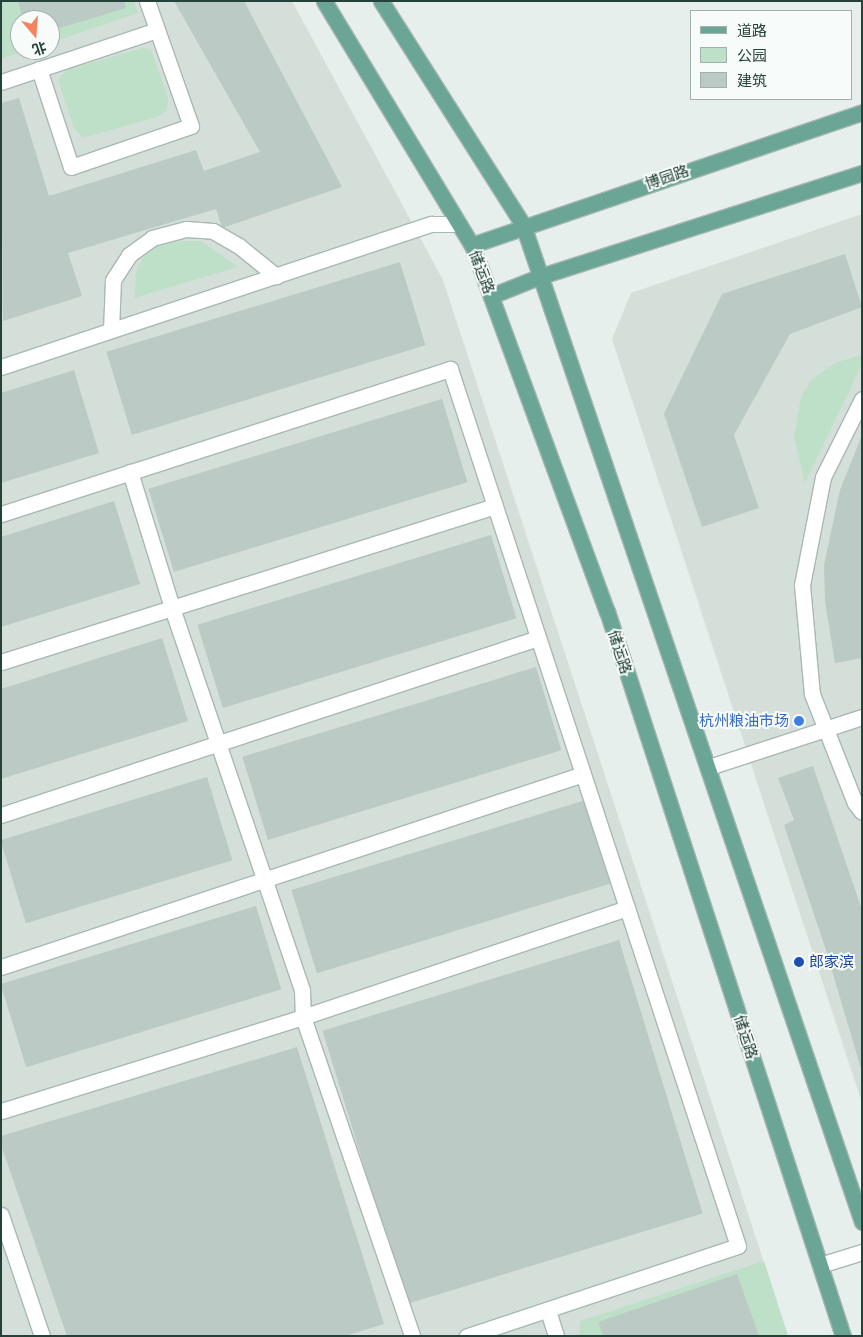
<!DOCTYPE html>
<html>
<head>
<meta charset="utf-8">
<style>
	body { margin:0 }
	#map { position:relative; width:863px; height:1337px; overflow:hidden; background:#e6efeb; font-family:Mulish,"Noto Sans SC",sans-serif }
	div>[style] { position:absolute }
	.built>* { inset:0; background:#d4dfda }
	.green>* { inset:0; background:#bfe0c8 }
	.building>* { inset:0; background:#bbcac4; transform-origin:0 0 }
	.roads { filter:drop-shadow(1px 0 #a8b8b2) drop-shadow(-1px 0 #a8b8b2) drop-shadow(0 1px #a8b8b2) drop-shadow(0 -1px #a8b8b2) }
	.minor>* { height:15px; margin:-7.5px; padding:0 7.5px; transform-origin:7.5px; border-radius:7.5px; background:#fff }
	.major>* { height:15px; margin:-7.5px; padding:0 7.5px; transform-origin:7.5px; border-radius:7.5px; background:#6aa596 }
	.dots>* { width:14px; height:14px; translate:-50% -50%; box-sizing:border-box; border:2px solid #f7fbf9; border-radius:50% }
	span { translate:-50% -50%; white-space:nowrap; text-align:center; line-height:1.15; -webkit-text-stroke:4px #f7fbf9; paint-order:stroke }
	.street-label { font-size:15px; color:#24423a }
	.shop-label { font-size:15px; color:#366cbe }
	.right { translate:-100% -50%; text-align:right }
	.transit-label { font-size:15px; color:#164399 }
	.left { translate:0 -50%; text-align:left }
	.frame { position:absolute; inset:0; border:2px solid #24423a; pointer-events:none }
	.legend { position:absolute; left:690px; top:10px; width:162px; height:90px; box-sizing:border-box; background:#f7fbf9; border:1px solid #a3b1ad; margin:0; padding:6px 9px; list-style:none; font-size:15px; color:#24423a }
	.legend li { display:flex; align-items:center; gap:10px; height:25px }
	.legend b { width:25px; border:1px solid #a3b1ad }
	.north { position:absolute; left:10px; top:10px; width:50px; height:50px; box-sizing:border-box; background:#f7fbf9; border:1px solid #a3b1ad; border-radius:50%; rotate:162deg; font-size:14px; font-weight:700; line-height:20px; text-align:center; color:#24423a }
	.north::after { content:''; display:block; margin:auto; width:18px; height:22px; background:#f4845f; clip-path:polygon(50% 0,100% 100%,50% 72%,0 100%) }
</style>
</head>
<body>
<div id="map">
	<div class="built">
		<i style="clip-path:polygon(evenodd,1px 1px,292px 1px,443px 280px,788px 1336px,1px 1336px,1px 1px,20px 20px,50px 20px,50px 50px,20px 50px,20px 20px)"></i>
		<i style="clip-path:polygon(862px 214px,862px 1103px,612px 339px,631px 293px)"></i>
	</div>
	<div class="green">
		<i style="clip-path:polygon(1px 1px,134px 1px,138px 13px,50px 43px,50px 20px,20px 20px,20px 50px,28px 50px,1px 59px)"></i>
		<i style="clip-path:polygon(143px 48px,151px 50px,168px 97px,167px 110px,158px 117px,83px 138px,74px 128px,58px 80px,66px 70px)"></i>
		<i style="clip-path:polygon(179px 241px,201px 241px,238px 267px,134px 298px,137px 268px,143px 258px,157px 246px)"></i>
		<i style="clip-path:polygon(862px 355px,862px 364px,805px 483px,794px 437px,801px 397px,812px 379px,837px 362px)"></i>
		<i style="clip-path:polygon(764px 1261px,788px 1336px,579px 1336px,580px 1321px)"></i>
	</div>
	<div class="building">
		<i style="clip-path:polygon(18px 1px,124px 1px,126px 8px,50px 31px,50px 20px,23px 20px)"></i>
		<i style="clip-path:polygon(174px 1px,244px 1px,342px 187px,222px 228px,216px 209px,68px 253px,82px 296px,3px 321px,1px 103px,19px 98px,49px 196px,196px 150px,204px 171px,260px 152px)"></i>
		<i style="clip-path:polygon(845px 254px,862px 307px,790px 334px,734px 435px,759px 508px,702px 527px,664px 414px,722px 294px)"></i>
		<i style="left:400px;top:262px;width:87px;height:307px;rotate:73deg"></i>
		<i style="clip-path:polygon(74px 370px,99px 453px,1px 483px,1px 393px)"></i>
		<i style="left:442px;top:399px;width:87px;height:307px;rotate:73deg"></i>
		<i style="clip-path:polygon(862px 435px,862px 658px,835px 663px,825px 601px,824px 565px,840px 490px)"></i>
		<i style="clip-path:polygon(114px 501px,140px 584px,1px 627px,1px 537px)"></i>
		<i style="left:491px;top:535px;width:87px;height:307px;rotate:73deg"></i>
		<i style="clip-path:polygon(162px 638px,188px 721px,1px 779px,1px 689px)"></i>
		<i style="left:536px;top:667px;width:87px;height:307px;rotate:73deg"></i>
		<i style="clip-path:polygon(813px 766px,862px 910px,862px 1072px,825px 947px,784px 825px,794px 820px,778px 778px)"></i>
		<i style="left:207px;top:777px;width:87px;height:216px;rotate:73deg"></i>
		<i style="left:586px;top:800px;width:87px;height:308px;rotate:73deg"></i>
		<i style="left:256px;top:906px;width:87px;height:267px;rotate:73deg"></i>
		<i style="left:619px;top:940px;width:286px;height:310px;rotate:73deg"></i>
		<i style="clip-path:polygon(297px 1047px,384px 1324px,345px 1336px,67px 1336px,1px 1145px,1px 1136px)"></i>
		<i style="clip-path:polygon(737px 1274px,759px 1336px,603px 1336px,598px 1322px)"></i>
	</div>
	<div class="roads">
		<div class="minor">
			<i style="left:39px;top:69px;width:103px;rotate:71.9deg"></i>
			<i style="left:71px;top:167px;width:127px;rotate:-18.9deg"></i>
			<i style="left:191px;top:126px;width:133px;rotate:-109.4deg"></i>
			<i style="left:1px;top:82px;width:164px;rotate:-18.4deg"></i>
			<i style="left:111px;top:330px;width:50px;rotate:-87.7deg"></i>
			<i style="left:113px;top:280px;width:30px;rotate:-57deg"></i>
			<i style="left:129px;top:255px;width:29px;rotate:-36deg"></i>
			<i style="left:152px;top:238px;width:35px;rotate:-15deg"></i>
			<i style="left:186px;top:229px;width:27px;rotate:4deg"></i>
			<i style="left:213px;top:231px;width:30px;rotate:30deg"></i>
			<i style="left:239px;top:246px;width:48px;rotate:39deg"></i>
			<i style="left:1px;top:367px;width:454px;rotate:-18.4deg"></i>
			<i style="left:432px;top:224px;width:26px"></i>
			<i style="left:862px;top:399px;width:87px;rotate:116.6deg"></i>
			<i style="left:823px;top:477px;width:110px;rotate:101deg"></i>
			<i style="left:802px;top:585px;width:109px;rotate:84.8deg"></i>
			<i style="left:812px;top:694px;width:117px;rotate:68.5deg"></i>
			<i style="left:855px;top:803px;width:11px;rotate:52deg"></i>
			<i style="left:130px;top:472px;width:142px;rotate:72.8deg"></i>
			<i style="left:172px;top:608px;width:404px;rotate:71.2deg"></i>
			<i style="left:302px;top:990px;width:27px;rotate:88deg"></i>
			<i style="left:303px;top:1017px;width:337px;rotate:71.1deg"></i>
			<i style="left:1px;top:514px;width:472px;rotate:-17.9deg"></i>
			<i style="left:450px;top:369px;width:923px;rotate:71.82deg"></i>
			<i style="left:738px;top:1246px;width:286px;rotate:161.6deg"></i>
			<i style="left:1px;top:662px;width:518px;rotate:-17.53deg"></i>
			<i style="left:709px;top:767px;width:161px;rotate:-18.1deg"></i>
			<i style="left:1px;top:815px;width:565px;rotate:-18.24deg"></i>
			<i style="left:1px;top:967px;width:613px;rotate:-18.35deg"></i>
			<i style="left:1px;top:1111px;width:316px;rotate:-17.3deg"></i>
			<i style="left:303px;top:1017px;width:342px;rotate:-18.6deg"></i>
			<i style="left:1px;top:1215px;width:128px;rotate:71.3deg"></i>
			<i style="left:820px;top:1265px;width:44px;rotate:-17.2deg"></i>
			<i style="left:548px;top:1311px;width:26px;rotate:72deg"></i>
		</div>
		<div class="major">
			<i style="left:324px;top:1px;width:285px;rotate:58.8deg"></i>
			<i style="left:472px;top:245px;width:390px;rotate:69.8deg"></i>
			<i style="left:607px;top:611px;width:762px;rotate:71.97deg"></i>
			<i style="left:381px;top:1px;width:265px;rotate:57.6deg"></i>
			<i style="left:523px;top:225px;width:1053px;rotate:71.22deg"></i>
			<i style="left:472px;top:245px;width:412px;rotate:-18.8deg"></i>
			<i style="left:491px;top:296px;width:54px;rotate:-21.8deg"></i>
			<i style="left:541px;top:276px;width:337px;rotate:-17.8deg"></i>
		</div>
	</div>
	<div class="dots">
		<i style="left:799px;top:721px;background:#3f7fe0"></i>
		<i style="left:799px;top:962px;background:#1a4fb4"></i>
	</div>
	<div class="street-label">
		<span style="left:667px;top:177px;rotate:-19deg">博园路</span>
		<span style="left:482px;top:272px;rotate:69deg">储运路</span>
		<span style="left:620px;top:652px;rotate:72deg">储运路</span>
		<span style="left:746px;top:1037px;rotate:72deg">储运路</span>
	</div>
	<div class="shop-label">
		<span class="right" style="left:789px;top:721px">杭州粮油市场</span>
	</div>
	<div class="transit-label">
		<span class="left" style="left:809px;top:962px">郎家滨</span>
	</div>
	<div class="frame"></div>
	<ul class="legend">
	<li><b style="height:6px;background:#6aa596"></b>道路</li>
	<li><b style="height:14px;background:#bfe0c8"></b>公园</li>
	<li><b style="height:14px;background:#bbcac4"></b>建筑</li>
	</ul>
	<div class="north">北</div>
</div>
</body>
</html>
